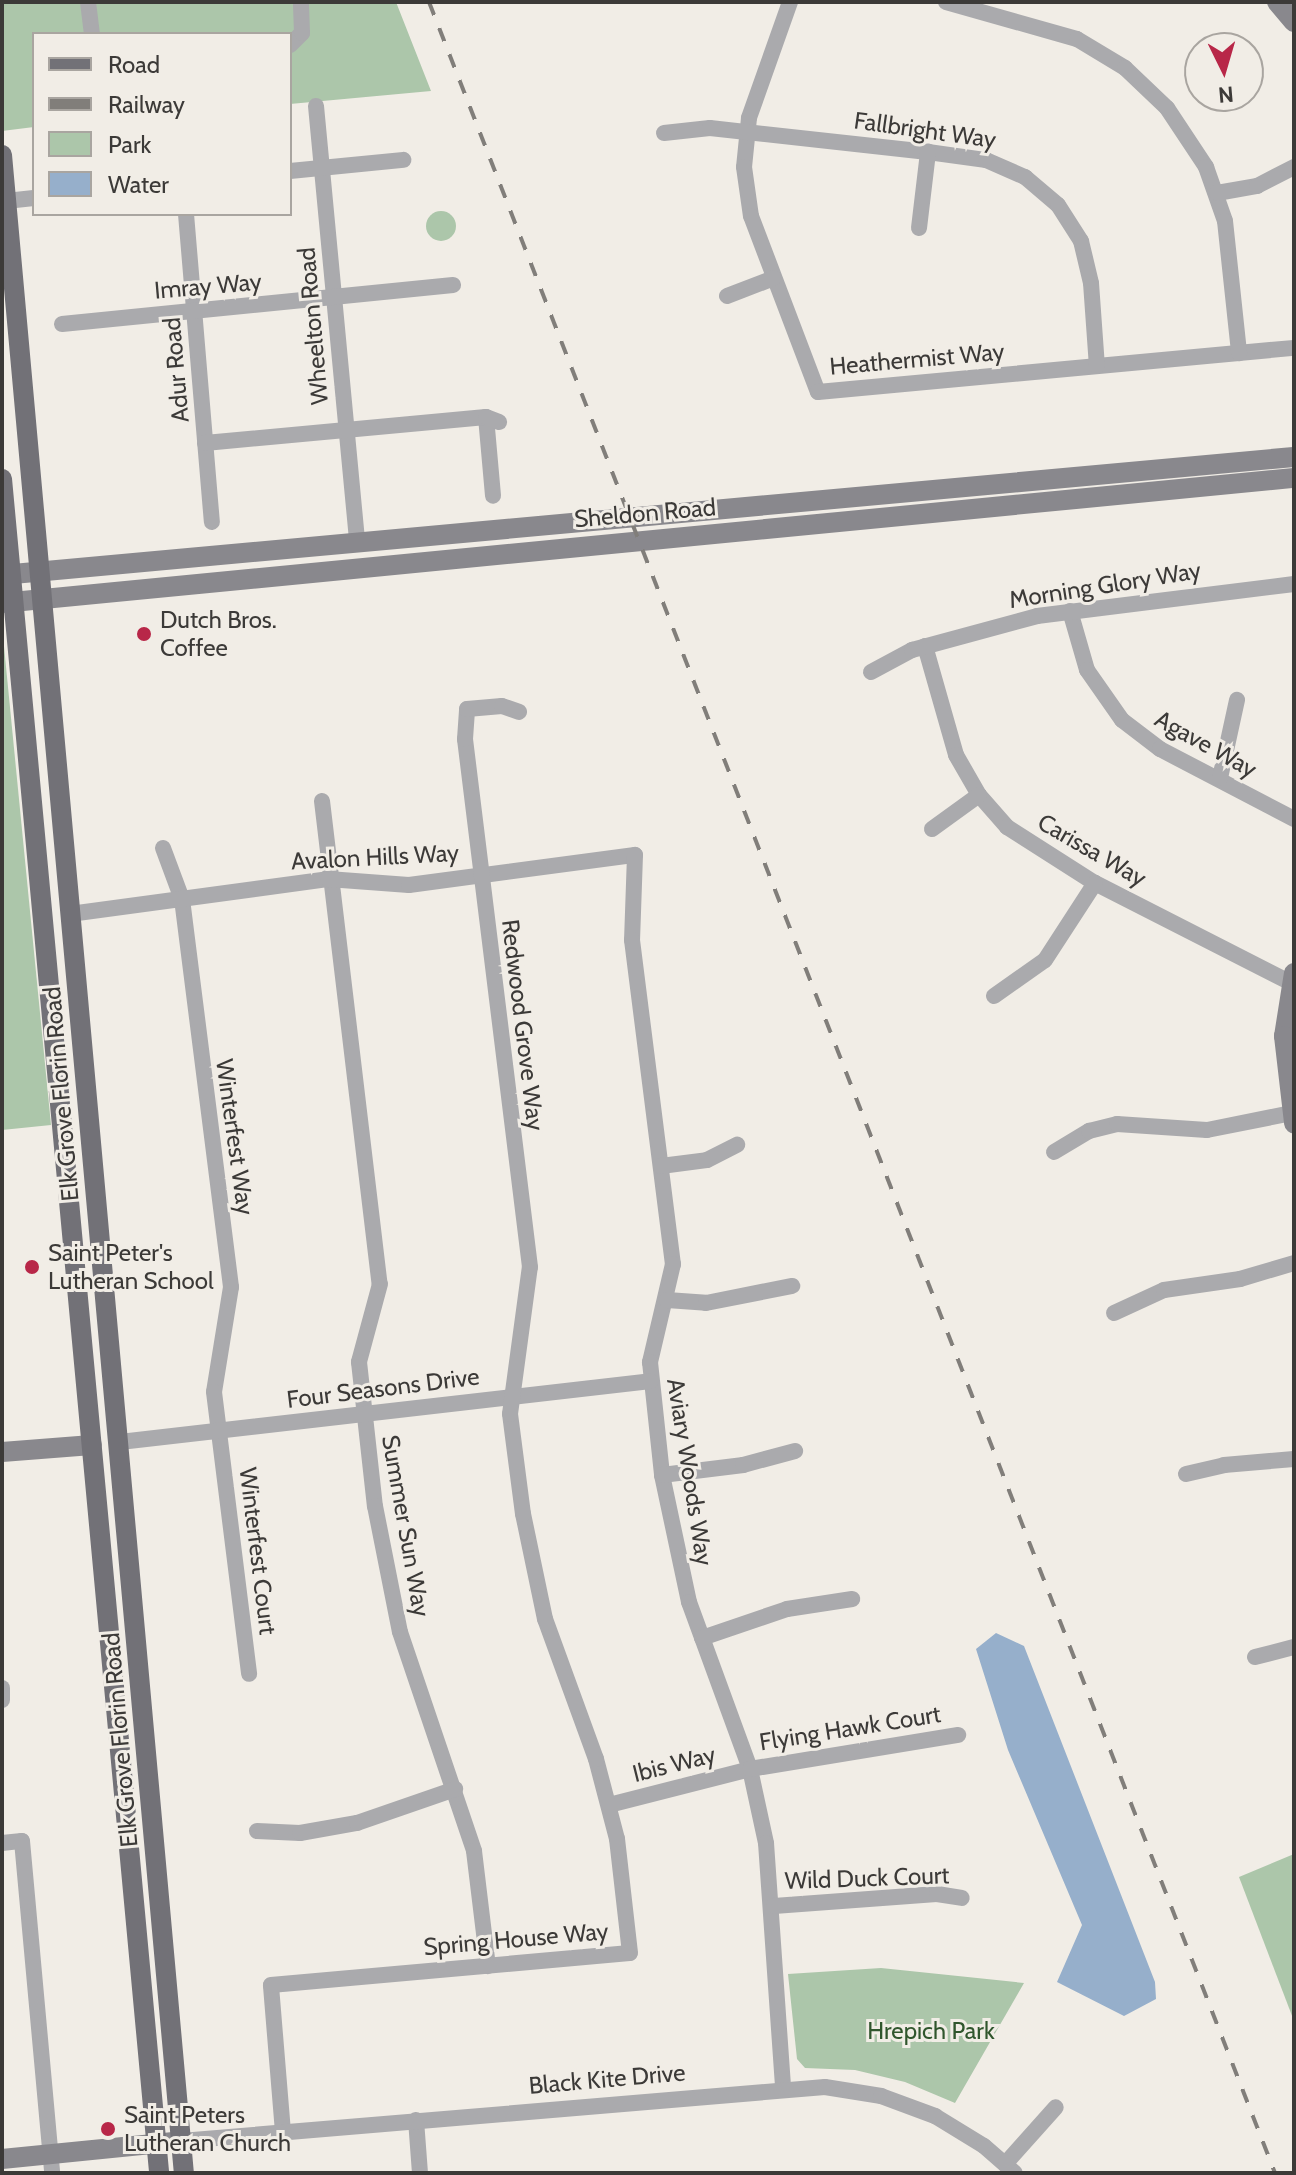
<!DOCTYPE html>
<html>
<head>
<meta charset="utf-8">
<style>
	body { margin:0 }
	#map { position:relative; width:1296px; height:2175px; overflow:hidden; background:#f1ede6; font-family:Cabin,sans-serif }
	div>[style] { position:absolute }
	.green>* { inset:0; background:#acc6aa }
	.round { border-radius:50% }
	.water>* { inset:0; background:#96afcb }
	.street>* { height:16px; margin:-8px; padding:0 8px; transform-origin:8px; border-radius:8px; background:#aaaaad }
	.secondary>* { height:20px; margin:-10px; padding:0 10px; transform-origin:10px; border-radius:10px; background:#89888d }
	.primary>* { height:20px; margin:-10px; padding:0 10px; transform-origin:10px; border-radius:10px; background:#727177 }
	.rail>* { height:4px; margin-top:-2px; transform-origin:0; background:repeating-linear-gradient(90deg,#817e7a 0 14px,transparent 0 28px) }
	.dots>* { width:22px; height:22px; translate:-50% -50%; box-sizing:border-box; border:4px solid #f1ede6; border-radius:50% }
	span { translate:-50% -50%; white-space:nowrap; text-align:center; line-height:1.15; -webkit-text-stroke:6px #f1ede6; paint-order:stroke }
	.street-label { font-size:24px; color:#3c3a38 }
	.poi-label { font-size:24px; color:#3c3a38 }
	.left { translate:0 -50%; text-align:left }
	.park-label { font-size:24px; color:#30562d }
	.frame { position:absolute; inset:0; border:4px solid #3c3a38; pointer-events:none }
	.legend { position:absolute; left:32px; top:32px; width:260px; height:184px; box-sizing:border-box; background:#f1ede6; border:2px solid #a9a5a0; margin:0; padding:10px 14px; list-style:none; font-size:24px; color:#3c3a38 }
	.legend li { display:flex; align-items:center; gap:16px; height:40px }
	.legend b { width:40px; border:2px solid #a9a5a0 }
	.north { position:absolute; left:1184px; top:32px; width:80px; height:80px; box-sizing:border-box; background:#f1ede6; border:2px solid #a9a5a0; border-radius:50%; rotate:175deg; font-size:22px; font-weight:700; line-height:32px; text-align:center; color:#3c3a38 }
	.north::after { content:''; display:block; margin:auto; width:28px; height:36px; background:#b82748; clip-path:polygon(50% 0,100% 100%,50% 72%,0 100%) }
</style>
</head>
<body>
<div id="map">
	<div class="green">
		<i style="clip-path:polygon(2px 2px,396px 2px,431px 91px,290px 104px,290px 34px,34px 34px,34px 127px,2px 131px)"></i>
		<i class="round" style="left:426px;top:211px;width:30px;height:30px"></i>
		<i style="clip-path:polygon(2px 626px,51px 1125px,2px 1130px)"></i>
		<i style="clip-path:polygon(1294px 1854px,1294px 2021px,1239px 1877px)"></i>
		<i style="clip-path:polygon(881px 1968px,1024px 1983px,955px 2103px,905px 2082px,855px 2070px,805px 2068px,797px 2059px,788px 1974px)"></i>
	</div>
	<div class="water">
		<i style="clip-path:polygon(996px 1633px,1024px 1646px,1155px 1982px,1156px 1999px,1124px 2016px,1057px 1982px,1082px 1925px,1008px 1750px,976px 1649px)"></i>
	</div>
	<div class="street">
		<i style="left:88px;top:2px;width:32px;rotate:83deg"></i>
		<i style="left:790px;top:2px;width:123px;rotate:109.5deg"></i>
		<i style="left:749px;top:118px;width:49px;rotate:95.8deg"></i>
		<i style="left:744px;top:167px;width:49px;rotate:81.9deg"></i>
		<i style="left:751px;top:216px;width:188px;rotate:69.2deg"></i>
		<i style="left:818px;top:392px;width:478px;rotate:-5.3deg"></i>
		<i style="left:946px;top:2px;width:136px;rotate:15.8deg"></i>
		<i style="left:1077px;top:39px;width:56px;rotate:31.1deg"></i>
		<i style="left:1125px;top:68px;width:58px;rotate:43.6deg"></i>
		<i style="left:1167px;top:108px;width:71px;rotate:56.5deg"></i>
		<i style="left:1206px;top:167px;width:57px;rotate:70.6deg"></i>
		<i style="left:1225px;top:221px;width:133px;rotate:83.9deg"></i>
		<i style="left:290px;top:45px;width:17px;rotate:-45deg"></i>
		<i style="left:302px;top:33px;width:31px;rotate:-92deg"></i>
		<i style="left:316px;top:106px;width:437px;rotate:84.6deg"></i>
		<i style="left:664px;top:133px;width:46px;rotate:-6.2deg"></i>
		<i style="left:710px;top:128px;width:219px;rotate:6.3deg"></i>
		<i style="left:928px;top:152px;width:59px;rotate:7.9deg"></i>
		<i style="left:986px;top:160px;width:43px;rotate:23.6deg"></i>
		<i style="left:1025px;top:177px;width:43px;rotate:40.3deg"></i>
		<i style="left:1058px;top:205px;width:43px;rotate:57.4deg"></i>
		<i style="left:1081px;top:241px;width:43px;rotate:76.6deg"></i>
		<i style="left:1091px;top:283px;width:83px;rotate:85.9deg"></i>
		<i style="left:290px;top:171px;width:114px;rotate:-5.6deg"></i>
		<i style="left:1217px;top:193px;width:41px;rotate:-9.9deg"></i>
		<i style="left:1257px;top:186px;width:42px;rotate:-27.2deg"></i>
		<i style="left:6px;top:201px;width:28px;rotate:-6deg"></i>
		<i style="left:186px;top:214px;width:309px;rotate:85.2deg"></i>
		<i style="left:919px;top:228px;width:77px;rotate:-83.2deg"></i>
		<i style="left:727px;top:296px;width:50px;rotate:-21deg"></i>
		<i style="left:62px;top:324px;width:393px;rotate:-5.7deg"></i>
		<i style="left:486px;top:417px;width:79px;rotate:84.9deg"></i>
		<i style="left:205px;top:443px;width:282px;rotate:-5.3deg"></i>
		<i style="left:486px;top:417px;width:14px;rotate:21deg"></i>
		<i style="left:1070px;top:611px;width:61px;rotate:73.9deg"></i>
		<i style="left:1087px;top:670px;width:61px;rotate:55deg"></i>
		<i style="left:1122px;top:720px;width:48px;rotate:37.3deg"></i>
		<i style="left:1160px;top:749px;width:151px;rotate:27.6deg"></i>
		<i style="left:925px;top:646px;width:113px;rotate:74.1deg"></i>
		<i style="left:956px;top:755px;width:46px;rotate:60.1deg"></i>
		<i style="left:979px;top:795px;width:43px;rotate:48.8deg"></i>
		<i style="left:1007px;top:827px;width:104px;rotate:32.5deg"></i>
		<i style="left:1095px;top:883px;width:220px;rotate:27deg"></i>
		<i style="left:871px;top:672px;width:47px;rotate:-28.2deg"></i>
		<i style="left:912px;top:650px;width:130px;rotate:-15.2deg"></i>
		<i style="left:1037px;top:616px;width:259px;rotate:-7.1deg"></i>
		<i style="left:1220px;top:778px;width:80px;rotate:-77.7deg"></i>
		<i style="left:322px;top:801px;width:486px;rotate:83.2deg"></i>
		<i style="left:380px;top:1284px;width:81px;rotate:105.1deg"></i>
		<i style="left:359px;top:1362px;width:145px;rotate:83.7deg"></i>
		<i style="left:375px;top:1506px;width:128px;rotate:78.8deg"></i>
		<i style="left:400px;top:1632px;width:231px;rotate:71.3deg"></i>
		<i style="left:474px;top:1851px;width:116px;rotate:83.1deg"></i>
		<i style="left:932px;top:829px;width:58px;rotate:-35.9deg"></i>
		<i style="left:163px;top:848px;width:54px;rotate:69.6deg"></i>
		<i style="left:182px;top:899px;width:391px;rotate:82.8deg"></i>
		<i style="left:231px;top:1287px;width:106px;rotate:99.2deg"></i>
		<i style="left:214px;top:1392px;width:284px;rotate:82.9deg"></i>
		<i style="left:70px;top:914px;width:260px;rotate:-7.7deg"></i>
		<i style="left:328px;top:879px;width:81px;rotate:4.2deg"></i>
		<i style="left:409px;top:885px;width:228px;rotate:-7.6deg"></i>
		<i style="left:635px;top:855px;width:85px;rotate:92deg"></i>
		<i style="left:632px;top:940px;width:327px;rotate:82.8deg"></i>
		<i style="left:673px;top:1264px;width:101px;rotate:103.2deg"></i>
		<i style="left:650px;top:1362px;width:114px;rotate:83.9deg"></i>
		<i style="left:662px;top:1475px;width:130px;rotate:78deg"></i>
		<i style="left:689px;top:1602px;width:178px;rotate:69.9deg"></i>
		<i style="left:750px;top:1769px;width:76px;rotate:77.8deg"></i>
		<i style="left:766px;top:1843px;width:245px;rotate:86deg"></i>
		<i style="left:994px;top:996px;width:62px;rotate:-35.2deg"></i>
		<i style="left:1045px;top:960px;width:92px;rotate:-57deg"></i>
		<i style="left:1054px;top:1152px;width:41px;rotate:-31deg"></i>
		<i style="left:1089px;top:1131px;width:29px;rotate:-14deg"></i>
		<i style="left:1117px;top:1124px;width:90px;rotate:3.8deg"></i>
		<i style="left:1207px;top:1130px;width:87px;rotate:-11.3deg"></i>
		<i style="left:661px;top:1166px;width:46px;rotate:-7.4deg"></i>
		<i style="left:707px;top:1160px;width:34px;rotate:-27deg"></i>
		<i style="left:667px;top:1300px;width:39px;rotate:4deg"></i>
		<i style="left:706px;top:1303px;width:88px;rotate:-11.2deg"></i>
		<i style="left:1114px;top:1313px;width:55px;rotate:-24.7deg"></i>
		<i style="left:1164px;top:1290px;width:77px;rotate:-8.2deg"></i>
		<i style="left:1240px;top:1279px;width:56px;rotate:-16.5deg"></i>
		<i style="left:120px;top:1442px;width:534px;rotate:-6.55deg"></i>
		<i style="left:1186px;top:1474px;width:39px;rotate:-13deg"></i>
		<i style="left:1224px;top:1465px;width:70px;rotate:-4.9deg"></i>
		<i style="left:662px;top:1475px;width:82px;rotate:-7deg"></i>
		<i style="left:743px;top:1465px;width:54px;rotate:-15.1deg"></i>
		<i style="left:702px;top:1638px;width:90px;rotate:-18.8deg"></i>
		<i style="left:787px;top:1609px;width:66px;rotate:-8.7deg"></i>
		<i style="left:1255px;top:1657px;width:40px;rotate:-14.4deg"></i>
		<i style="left:2px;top:1688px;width:12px;rotate:90deg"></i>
		<i style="left:609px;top:1805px;width:146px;rotate:-14.3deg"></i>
		<i style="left:750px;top:1769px;width:211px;rotate:-9.3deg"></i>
		<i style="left:257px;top:1831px;width:43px;rotate:2.7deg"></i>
		<i style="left:300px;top:1833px;width:58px;rotate:-10deg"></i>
		<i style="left:357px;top:1823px;width:104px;rotate:-19.1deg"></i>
		<i style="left:2px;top:1843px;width:20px;rotate:-6deg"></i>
		<i style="left:22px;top:1841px;width:333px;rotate:84.8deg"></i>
		<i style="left:774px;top:1906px;width:163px;rotate:-4.2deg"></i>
		<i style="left:937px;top:1894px;width:25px;rotate:9deg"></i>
		<i style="left:416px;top:2120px;width:53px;rotate:85.7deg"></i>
		<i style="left:283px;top:2132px;width:147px;rotate:-94.7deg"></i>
		<i style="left:271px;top:1985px;width:360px;rotate:-5.1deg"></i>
		<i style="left:630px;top:1953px;width:115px;rotate:-96.5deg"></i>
		<i style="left:617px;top:1839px;width:83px;rotate:-104.7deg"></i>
		<i style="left:596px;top:1759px;width:149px;rotate:-110deg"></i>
		<i style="left:545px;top:1619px;width:107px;rotate:-101.8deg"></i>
		<i style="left:523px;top:1514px;width:101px;rotate:-97.4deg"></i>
		<i style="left:510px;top:1414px;width:148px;rotate:-82.3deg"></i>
		<i style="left:530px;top:1267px;width:532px;rotate:-97.02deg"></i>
		<i style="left:465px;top:739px;width:30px;rotate:-86deg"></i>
		<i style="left:467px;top:709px;width:35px;rotate:-5deg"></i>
		<i style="left:502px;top:706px;width:18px;rotate:19deg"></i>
		<i style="left:181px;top:2141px;width:646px;rotate:-4.79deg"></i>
		<i style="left:825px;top:2087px;width:57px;rotate:9.1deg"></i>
		<i style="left:881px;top:2096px;width:58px;rotate:20.3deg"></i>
		<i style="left:935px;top:2116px;width:57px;rotate:31.5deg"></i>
		<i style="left:984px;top:2146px;width:41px;rotate:41.1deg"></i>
		<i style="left:1005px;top:2164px;width:76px;rotate:-48.2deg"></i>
	</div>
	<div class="secondary">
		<i style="left:1277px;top:2px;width:26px;rotate:50deg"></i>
		<i style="left:2px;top:575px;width:1297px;rotate:-5.22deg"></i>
		<i style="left:2px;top:603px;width:1298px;rotate:-5.53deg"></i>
		<i style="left:1294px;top:973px;width:64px;rotate:99deg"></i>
		<i style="left:1284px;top:1036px;width:88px;rotate:83.4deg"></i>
		<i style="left:2px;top:1452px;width:90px;rotate:-4.4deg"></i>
		<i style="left:2px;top:2159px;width:180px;rotate:-5.7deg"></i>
	</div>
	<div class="primary">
		<i style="left:2px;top:155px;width:2026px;rotate:84.85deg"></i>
		<i style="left:2px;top:479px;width:1701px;rotate:84.7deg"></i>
	</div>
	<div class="rail">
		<i style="left:429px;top:2px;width:2330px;rotate:68.71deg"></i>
	</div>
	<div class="dots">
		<i style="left:144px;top:634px;background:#b82748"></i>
		<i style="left:32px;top:1267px;background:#b82748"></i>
		<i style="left:108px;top:2129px;background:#b82748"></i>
	</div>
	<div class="street-label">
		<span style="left:925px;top:130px;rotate:8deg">Fallbright Way</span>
		<span style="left:208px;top:286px;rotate:-5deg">Imray Way</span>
		<span style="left:313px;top:326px;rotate:-95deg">Wheelton Road</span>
		<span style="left:917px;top:359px;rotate:-5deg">Heathermist Way</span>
		<span style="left:176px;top:370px;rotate:-95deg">Adur Road</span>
		<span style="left:645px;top:513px;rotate:-5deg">Sheldon Road</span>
		<span style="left:1105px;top:585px;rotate:-9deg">Morning Glory Way</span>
		<span style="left:1206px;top:744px;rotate:29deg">Agave Way</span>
		<span style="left:1092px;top:850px;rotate:30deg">Carissa Way</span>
		<span style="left:375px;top:857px;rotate:-3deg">Avalon Hills Way</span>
		<span style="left:523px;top:1025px;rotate:83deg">Redwood Grove Way</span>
		<span style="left:61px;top:1094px;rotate:-95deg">Elk Grove Florin Road</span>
		<span style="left:235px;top:1137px;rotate:82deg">Winterfest Way</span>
		<span style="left:383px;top:1388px;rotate:-7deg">Four Seasons Drive</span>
		<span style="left:690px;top:1472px;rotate:81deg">Aviary Woods Way</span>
		<span style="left:406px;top:1526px;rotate:80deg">Summer Sun Way</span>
		<span style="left:258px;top:1551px;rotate:83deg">Winterfest Court</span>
		<span style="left:850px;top:1728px;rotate:-9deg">Flying Hawk Court</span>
		<span style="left:120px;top:1740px;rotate:-95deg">Elk Grove Florin Road</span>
		<span style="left:674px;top:1764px;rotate:-14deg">Ibis Way</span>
		<span style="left:867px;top:1878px;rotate:-2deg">Wild Duck Court</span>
		<span style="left:516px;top:1939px;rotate:-5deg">Spring House Way</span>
		<span style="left:607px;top:2079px;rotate:-5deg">Black Kite Drive</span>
	</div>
	<div class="poi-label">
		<span class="left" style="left:160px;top:634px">Dutch Bros.<br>Coffee</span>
		<span class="left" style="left:48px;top:1267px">Saint Peter's<br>Lutheran School</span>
		<span class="left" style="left:124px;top:2129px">Saint Peters<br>Lutheran Church</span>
	</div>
	<div class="park-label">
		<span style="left:931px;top:2031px">Hrepich Park</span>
	</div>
	<div class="frame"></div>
	<ul class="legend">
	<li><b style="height:10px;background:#727177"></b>Road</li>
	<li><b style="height:10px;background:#817e7a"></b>Railway</li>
	<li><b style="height:22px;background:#acc6aa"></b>Park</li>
	<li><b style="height:22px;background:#96afcb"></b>Water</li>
	</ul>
	<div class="north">N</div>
</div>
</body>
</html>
